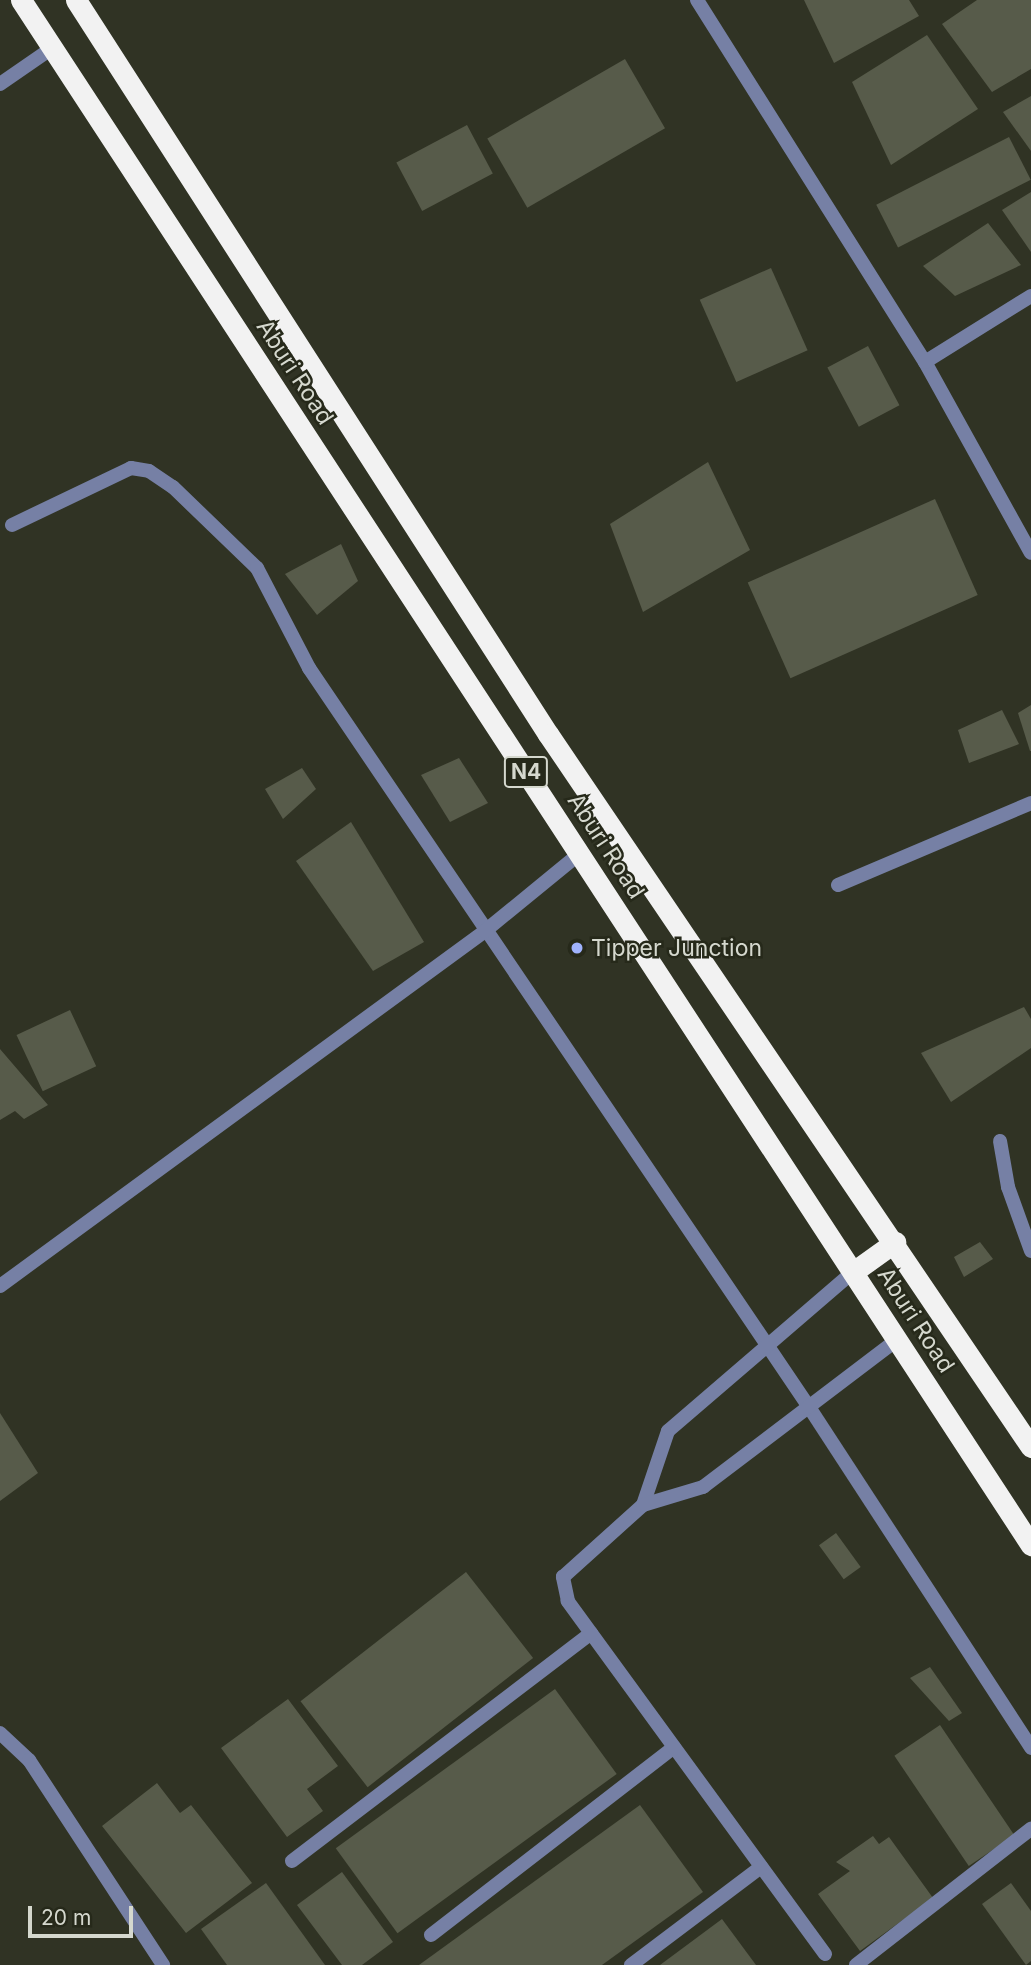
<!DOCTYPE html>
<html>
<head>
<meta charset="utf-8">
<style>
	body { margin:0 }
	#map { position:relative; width:1031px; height:1965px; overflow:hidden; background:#303324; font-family:Inter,sans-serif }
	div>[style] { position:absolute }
	.building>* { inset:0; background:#575b4a; transform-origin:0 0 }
	.lane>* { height:14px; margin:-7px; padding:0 7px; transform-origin:7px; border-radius:7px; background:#7680a5 }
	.street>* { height:14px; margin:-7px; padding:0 7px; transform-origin:7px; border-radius:7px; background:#7680a5 }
	.highway>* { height:21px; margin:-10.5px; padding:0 10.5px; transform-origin:10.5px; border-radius:10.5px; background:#f2f2f2 }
	.dots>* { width:19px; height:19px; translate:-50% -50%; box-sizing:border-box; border:4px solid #26291a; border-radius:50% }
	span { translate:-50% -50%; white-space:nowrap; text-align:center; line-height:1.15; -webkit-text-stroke:5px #26291a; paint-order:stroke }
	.shield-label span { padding:2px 5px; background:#26291a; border:2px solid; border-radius:5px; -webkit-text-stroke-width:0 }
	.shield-label { font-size:21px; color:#d5d8ce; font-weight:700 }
	.street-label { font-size:23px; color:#d5d8ce }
	.poi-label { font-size:23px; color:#d5d8ce }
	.left { translate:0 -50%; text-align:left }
	.scale { position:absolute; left:28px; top:1906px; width:105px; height:32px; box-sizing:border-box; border:4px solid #d5d8ce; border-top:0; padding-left:9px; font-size:21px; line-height:24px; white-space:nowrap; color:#d5d8ce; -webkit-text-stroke:5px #26291a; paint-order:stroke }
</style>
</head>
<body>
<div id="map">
	<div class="building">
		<i style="clip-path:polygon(804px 0,909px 0,919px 16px,834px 63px)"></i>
		<i style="clip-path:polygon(977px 0,1031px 0,1031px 69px,992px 92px,942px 24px)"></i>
		<i style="clip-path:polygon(927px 35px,978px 109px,891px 165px,852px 82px)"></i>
		<i style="left:625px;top:59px;width:80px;height:159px;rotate:60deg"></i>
		<i style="clip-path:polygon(1031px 96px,1031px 151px,1003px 112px)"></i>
		<i style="left:467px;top:125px;width:55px;height:80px;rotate:62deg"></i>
		<i style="left:1009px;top:137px;width:48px;height:149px;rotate:63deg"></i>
		<i style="clip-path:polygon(1031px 192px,1031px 252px,1002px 210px)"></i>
		<i style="clip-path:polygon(988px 223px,1021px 265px,955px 296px,923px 266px)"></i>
		<i style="left:771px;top:268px;width:90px;height:78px;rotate:66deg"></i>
		<i style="left:868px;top:346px;width:67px;height:46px;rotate:62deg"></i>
		<i style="clip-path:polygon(708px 462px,750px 550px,643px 612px,610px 524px)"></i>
		<i style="left:935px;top:499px;width:105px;height:205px;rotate:66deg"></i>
		<i style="clip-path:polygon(341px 544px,358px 581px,317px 615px,285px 574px)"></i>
		<i style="clip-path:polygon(1031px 705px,1031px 751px,1030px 751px,1018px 713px)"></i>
		<i style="clip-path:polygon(1002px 710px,1019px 744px,969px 763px,958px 730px)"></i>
		<i style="clip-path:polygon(459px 758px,488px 803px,450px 822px,421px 775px)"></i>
		<i style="clip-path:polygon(302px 768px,316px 789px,283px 819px,265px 789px)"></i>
		<i style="clip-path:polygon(351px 822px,424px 942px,373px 971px,296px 861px)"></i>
		<i style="clip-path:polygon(1024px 1007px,1031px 1019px,1031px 1048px,951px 1102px,921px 1053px)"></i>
		<i style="left:70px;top:1010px;width:62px;height:59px;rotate:65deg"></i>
		<i style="clip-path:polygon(0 1049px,48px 1105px,24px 1119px,15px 1111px,0 1120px)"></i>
		<i style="clip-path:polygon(980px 1242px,993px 1259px,964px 1277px,954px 1257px)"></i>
		<i style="clip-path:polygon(0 1413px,38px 1473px,0 1501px)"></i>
		<i style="left:836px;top:1533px;width:42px;height:21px;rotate:54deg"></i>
		<i style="left:466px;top:1572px;width:109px;height:210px;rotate:52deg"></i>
		<i style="clip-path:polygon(930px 1667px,962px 1713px,949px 1721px,910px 1678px)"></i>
		<i style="left:555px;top:1689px;width:105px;height:271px;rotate:54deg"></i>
		<i style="clip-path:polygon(288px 1699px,338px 1766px,307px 1789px,323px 1811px,287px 1837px,221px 1748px)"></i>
		<i style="left:940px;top:1725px;width:133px;height:55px;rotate:56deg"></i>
		<i style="clip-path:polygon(157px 1783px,180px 1813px,191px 1805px,252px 1883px,186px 1933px,102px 1826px)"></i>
		<i style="clip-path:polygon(640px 1805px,703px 1892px,602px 1965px,419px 1965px)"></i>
		<i style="clip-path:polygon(873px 1836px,879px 1844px,889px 1837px,933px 1898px,860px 1951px,818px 1894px,850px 1871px,836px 1862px)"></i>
		<i style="clip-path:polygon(342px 1872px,393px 1942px,362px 1965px,342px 1965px,297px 1905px)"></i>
		<i style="clip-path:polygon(266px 1883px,325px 1965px,227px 1965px,201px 1929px)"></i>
		<i style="clip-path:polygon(1011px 1883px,1031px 1911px,1031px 1961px,1026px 1965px,982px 1904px)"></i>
		<i style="clip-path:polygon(722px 1919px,756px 1965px,660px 1965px)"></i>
	</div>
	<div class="lane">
		<i style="left:12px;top:525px;width:132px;rotate:-25.6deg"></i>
		<i style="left:131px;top:468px;width:18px;rotate:9deg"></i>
		<i style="left:149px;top:471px;width:29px;rotate:34deg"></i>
		<i style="left:173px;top:487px;width:117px;rotate:44deg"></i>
		<i style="left:257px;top:568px;width:113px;rotate:62.5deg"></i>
		<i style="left:309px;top:668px;width:892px;rotate:55.92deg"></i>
		<i style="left:809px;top:1407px;width:407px;rotate:56.9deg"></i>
		<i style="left:838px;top:885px;width:210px;rotate:-23deg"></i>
		<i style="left:1000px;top:1141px;width:47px;rotate:80.1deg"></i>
		<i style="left:1008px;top:1187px;width:68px;rotate:70.2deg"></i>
		<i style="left:643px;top:1505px;width:78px;rotate:-71.3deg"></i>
		<i style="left:668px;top:1431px;width:244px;rotate:-40.7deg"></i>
		<i style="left:292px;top:1861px;width:376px;rotate:-37.3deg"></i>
		<i style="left:431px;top:1935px;width:307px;rotate:-37.7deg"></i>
		<i style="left:825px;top:1954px;width:437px;rotate:-126.1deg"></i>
		<i style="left:568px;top:1601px;width:25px;rotate:-102deg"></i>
		<i style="left:563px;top:1577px;width:108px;rotate:-42deg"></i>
		<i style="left:643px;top:1505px;width:63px;rotate:-16.7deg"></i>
		<i style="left:703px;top:1487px;width:245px;rotate:-37.2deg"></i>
		<i style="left:631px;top:1965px;width:163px;rotate:-37deg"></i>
	</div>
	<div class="street">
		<i style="left:697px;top:0;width:428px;rotate:57.8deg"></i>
		<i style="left:925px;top:362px;width:218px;rotate:61deg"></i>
		<i style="left:0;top:84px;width:63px;rotate:-34.7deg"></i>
		<i style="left:925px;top:362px;width:125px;rotate:-31.9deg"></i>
		<i style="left:0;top:1286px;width:601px;rotate:-36.2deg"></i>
		<i style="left:485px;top:931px;width:122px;rotate:-39.3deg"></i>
		<i style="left:0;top:1733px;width:40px;rotate:43deg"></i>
		<i style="left:29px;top:1760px;width:245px;rotate:56.8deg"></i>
		<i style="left:856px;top:1965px;width:222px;rotate:-37.9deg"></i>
	</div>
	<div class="highway">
		<i style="left:21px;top:0;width:1846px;rotate:56.83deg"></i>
		<i style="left:76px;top:0;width:873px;rotate:57.26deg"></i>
		<i style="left:548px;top:734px;width:861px;rotate:55.89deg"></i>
		<i style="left:853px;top:1272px;width:52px;rotate:-35.5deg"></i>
	</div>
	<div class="dots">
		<i style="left:577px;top:948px;background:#a0b3fd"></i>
	</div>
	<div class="shield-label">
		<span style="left:526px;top:772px">N4</span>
	</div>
	<div class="street-label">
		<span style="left:295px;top:372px;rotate:57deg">Aburi Road</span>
		<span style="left:606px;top:846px;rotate:57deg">Aburi Road</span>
		<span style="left:916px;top:1320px;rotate:57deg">Aburi Road</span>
	</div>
	<div class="poi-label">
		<span class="left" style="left:591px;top:948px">Tipper Junction</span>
	</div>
	<div class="scale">20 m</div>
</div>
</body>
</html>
